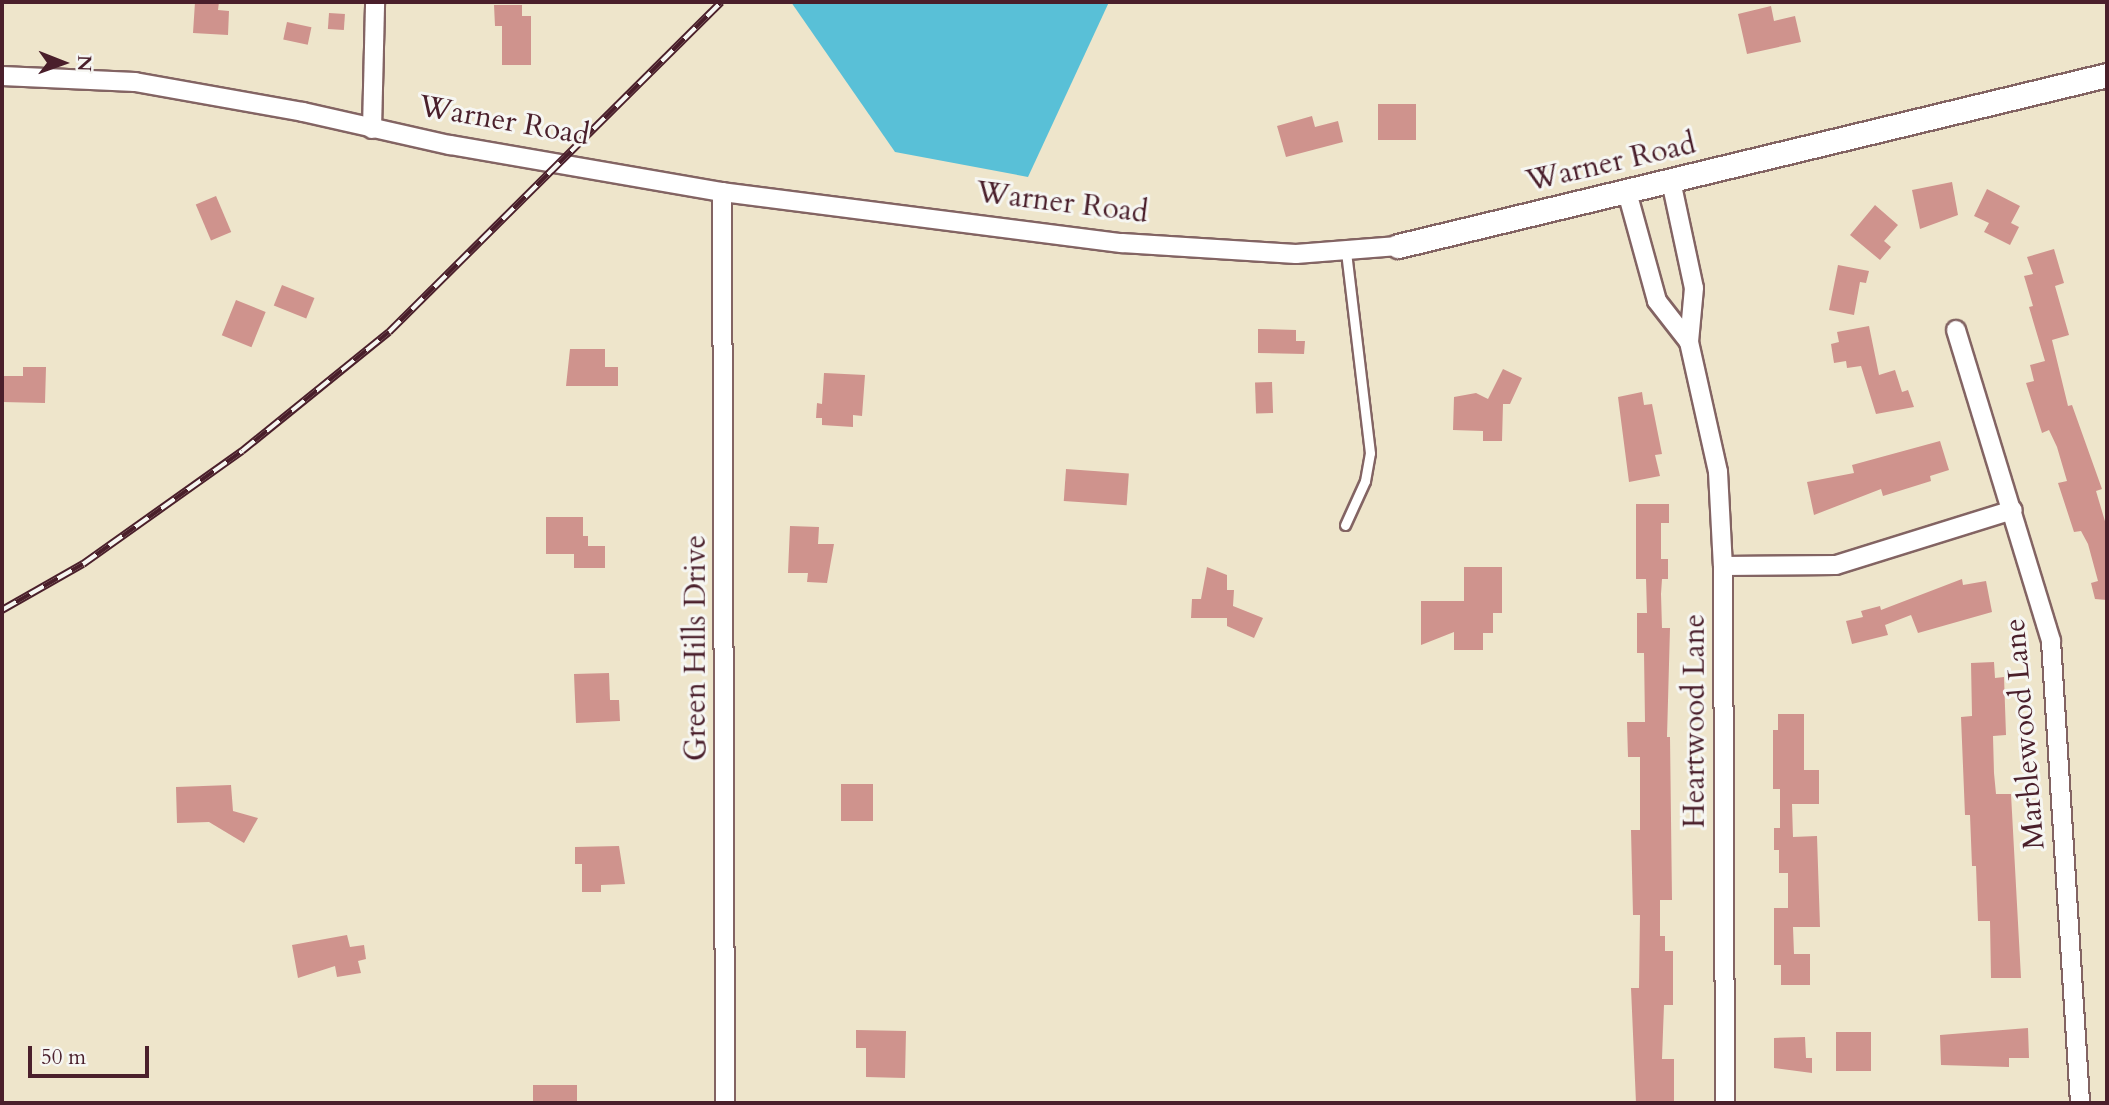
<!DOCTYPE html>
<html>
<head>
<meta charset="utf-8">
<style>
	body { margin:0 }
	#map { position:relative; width:2109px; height:1105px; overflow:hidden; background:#eee5cb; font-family:Cardo,serif }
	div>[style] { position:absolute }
	.water>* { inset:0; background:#59c0d7 }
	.building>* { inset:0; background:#cf938d; transform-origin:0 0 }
	.roads { filter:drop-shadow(2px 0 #836463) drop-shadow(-2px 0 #836463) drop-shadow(0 2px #836463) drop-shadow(0 -2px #836463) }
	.service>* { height:9px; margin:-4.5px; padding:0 4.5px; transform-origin:4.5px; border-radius:4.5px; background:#fff }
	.minor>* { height:18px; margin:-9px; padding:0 9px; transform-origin:9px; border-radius:9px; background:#fff }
	.tertiary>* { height:23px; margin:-11.5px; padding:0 11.5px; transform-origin:11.5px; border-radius:11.5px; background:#fff }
	.rail>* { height:8px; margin-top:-4px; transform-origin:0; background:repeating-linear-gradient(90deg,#f6f6f2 0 16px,#4a1f2b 0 32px); box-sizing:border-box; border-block:2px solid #4a1f2b }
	span { translate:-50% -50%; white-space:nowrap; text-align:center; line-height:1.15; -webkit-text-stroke:6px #f6f6f2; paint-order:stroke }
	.street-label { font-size:30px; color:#4a1f2b }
	.frame { position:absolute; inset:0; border:4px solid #4a1f2b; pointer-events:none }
	.north { position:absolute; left:28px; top:28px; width:70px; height:70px; -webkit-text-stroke:5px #f6f6f2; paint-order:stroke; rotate:91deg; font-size:19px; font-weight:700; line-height:28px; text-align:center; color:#4a1f2b }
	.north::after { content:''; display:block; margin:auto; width:24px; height:32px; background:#4a1f2b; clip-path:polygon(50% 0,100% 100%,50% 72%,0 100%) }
	.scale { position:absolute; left:28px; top:1046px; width:121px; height:32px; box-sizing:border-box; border:4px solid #4a1f2b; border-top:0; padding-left:9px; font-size:21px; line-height:24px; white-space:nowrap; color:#4a1f2b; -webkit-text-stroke:5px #f6f6f2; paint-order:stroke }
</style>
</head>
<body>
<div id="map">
	<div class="water">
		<i style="clip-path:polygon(791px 2px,1109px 2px,1028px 177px,895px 152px)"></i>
	</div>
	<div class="building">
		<i style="clip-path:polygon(195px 2px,219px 2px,218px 10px,229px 11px,228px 35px,193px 33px)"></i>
		<i style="clip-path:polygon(494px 5px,522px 5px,522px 16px,531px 16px,531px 65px,502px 65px,502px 26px,495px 26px)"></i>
		<i style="clip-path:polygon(1771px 6px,1774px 21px,1795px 16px,1801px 42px,1747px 54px,1738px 14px)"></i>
		<i style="left:329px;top:13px;width:16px;height:16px;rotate:4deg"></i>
		<i style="left:287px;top:22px;width:25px;height:18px;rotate:12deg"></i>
		<i style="left:1378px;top:104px;width:38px;height:36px"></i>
		<i style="clip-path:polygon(1312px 116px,1315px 127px,1338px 121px,1343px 142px,1286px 157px,1277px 126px)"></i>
		<i style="clip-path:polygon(1952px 182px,1958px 215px,1920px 229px,1912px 190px)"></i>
		<i style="clip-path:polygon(1987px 189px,2020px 206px,2011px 223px,2019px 227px,2010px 245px,1984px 232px,1989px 223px,1974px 216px)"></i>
		<i style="left:216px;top:196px;width:39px;height:22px;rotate:67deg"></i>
		<i style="clip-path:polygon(1875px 205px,1898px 225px,1884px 241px,1891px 247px,1880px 260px,1850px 235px)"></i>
		<i style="clip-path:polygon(2054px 249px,2064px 283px,2055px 286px,2069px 335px,2052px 340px,2068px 406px,2072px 405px,2102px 489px,2096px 491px,2107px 528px,2107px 600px,2095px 599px,2091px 583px,2098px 581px,2088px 544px,2081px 531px,2074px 532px,2058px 483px,2067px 481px,2057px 447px,2049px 430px,2042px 433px,2026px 383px,2034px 381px,2030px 365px,2045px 361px,2029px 307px,2033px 306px,2024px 276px,2033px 274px,2027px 257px)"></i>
		<i style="clip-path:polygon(1838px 265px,1869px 271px,1866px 283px,1860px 282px,1854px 315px,1829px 310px)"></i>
		<i style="left:282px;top:285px;width:35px;height:22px;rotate:22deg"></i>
		<i style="left:236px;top:300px;width:32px;height:38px;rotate:22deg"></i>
		<i style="clip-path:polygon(1869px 326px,1879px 375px,1895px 370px,1902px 392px,1908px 390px,1914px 407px,1876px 414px,1861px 366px,1847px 368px,1846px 361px,1834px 363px,1831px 344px,1839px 342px,1837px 332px)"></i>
		<i style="clip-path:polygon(1258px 329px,1296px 330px,1296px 341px,1305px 341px,1304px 354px,1258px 353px)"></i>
		<i style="clip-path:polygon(570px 349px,605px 349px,605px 367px,618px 367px,618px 386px,566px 386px)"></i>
		<i style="clip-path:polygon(23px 367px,46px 367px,45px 403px,2px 402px,2px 376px,23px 376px)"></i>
		<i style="clip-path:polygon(1503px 369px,1522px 378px,1510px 404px,1503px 404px,1502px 441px,1483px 441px,1483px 431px,1453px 430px,1454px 397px,1476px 393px,1488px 399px)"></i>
		<i style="clip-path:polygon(824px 373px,865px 375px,862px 416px,853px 415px,853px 427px,822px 425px,822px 418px,816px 418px,817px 403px,822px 404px)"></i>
		<i style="left:1272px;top:382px;width:31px;height:17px;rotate:88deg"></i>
		<i style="clip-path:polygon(1642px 392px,1644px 405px,1652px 404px,1662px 454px,1655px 455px,1660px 476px,1629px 482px,1618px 397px)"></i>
		<i style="clip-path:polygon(1940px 441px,1949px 470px,1930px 476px,1931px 481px,1883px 496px,1881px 489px,1814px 515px,1807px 482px,1854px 473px,1852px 465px)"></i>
		<i style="left:1066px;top:469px;width:63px;height:32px;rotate:4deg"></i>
		<i style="clip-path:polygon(1636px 504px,1669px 504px,1669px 523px,1661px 523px,1661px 559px,1668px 559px,1668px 579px,1662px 579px,1661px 594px,1662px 628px,1670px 628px,1667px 737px,1670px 737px,1672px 900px,1660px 900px,1660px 936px,1665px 936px,1665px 951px,1673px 951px,1673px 1005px,1664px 1005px,1662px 1059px,1674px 1059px,1674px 1103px,1636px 1103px,1631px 988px,1639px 988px,1640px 915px,1633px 915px,1631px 830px,1640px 830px,1640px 757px,1628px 757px,1627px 722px,1645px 722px,1644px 653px,1637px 653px,1637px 613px,1647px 613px,1646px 579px,1636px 579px)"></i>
		<i style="clip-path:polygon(546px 517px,583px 517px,583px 536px,588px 536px,588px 546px,605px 546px,605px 568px,574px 568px,574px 554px,546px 554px)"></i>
		<i style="clip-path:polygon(790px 526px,819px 527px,818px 544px,834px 544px,827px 583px,807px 582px,808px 573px,788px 573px)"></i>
		<i style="clip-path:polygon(1207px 567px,1227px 575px,1227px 590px,1234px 590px,1233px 606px,1263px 618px,1254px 638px,1227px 626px,1227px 618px,1191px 618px,1192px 599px,1201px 599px)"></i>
		<i style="clip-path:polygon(1464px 567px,1502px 567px,1502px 613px,1493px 613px,1493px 633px,1483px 633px,1483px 650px,1454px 650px,1454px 632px,1421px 645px,1421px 601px,1464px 601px)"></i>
		<i style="clip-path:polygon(1962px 579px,1963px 585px,1986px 581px,1992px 612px,1918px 633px,1911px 615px,1885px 625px,1888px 635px,1852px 644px,1846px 621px,1863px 617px,1861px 611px,1880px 606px,1881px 610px)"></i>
		<i style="clip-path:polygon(1994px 662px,1995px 678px,2004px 677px,2006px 735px,1993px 736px,1994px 773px,1996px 794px,2011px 794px,2021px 978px,1991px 978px,1990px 921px,1978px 921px,1976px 866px,1972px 866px,1970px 815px,1965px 815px,1961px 717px,1972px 716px,1971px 663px)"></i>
		<i style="clip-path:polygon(609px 673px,610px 700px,619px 700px,620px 721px,576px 723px,574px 674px)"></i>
		<i style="clip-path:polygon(1778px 714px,1804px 714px,1804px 770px,1819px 770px,1819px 804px,1792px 804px,1793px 837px,1817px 836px,1820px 927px,1793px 927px,1794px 954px,1810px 954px,1810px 985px,1781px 985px,1781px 965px,1774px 965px,1774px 908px,1788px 908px,1788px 873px,1779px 873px,1779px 850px,1774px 850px,1774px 828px,1780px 828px,1780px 789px,1773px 789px,1773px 730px,1778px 730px)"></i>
		<i style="left:841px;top:784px;width:32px;height:37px"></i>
		<i style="clip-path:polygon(231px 785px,233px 811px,258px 818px,244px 843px,209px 822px,177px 823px,176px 787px)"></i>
		<i style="clip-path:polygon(619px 846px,625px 884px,601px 885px,601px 892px,582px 892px,582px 864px,575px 864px,575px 847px)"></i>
		<i style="clip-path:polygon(347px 935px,350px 947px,364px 945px,366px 959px,358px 961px,361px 973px,337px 977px,335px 966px,298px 978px,292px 945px)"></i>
		<i style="clip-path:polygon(2028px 1028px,2029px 1058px,2009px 1058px,2009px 1067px,1941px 1065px,1940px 1035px)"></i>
		<i style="clip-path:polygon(856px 1030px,906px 1031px,905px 1078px,866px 1077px,866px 1048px,856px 1048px)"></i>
		<i style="left:1836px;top:1032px;width:35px;height:39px"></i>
		<i style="clip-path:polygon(1805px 1037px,1806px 1058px,1812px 1058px,1812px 1073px,1774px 1068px,1774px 1038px)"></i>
		<i style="left:533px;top:1085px;width:44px;height:18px"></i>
	</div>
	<div class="roads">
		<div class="service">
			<i style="left:1345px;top:525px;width:48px;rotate:-65.6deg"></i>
			<i style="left:1365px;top:481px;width:28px;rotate:-80deg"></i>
			<i style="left:1370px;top:453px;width:203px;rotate:-96.8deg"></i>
		</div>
		<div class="minor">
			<i style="left:2px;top:76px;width:133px;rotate:2.6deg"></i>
			<i style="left:135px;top:82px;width:171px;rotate:10.1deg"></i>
			<i style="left:303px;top:112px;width:151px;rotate:12.7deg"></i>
			<i style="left:450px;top:145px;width:276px;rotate:9.8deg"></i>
			<i style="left:722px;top:192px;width:403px;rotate:7.3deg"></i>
			<i style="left:1122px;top:243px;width:174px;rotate:3.6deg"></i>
			<i style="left:1296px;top:254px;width:102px;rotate:-4.5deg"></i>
			<i style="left:372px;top:129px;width:127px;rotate:-88.6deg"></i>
			<i style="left:1671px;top:181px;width:109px;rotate:77.9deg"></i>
			<i style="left:1694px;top:288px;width:54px;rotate:95.3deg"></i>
			<i style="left:1689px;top:342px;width:133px;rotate:77.4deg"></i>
			<i style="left:1718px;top:472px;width:94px;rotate:87deg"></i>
			<i style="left:1723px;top:566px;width:537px;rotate:89.79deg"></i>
			<i style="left:722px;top:192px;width:911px;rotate:89.81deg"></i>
			<i style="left:1627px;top:192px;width:113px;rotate:74.6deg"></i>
			<i style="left:1657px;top:301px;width:52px;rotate:52deg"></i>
			<i style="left:1956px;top:330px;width:325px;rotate:73deg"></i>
			<i style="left:2051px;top:641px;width:463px;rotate:86.4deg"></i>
			<i style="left:1723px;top:566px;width:113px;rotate:-0.5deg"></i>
			<i style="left:1836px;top:565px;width:185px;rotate:-17.3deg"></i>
		</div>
		<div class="tertiary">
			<i style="left:1398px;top:246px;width:729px;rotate:-13.56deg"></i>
		</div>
	</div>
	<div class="rail">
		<i style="left:2px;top:610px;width:93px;rotate:-29.6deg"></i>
		<i style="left:83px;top:564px;width:195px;rotate:-35.4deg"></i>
		<i style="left:242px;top:451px;width:189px;rotate:-39deg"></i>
		<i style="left:389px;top:332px;width:468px;rotate:-44.8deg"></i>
	</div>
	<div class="street-label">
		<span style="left:504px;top:121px;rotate:10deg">Warner Road</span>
		<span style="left:1611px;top:163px;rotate:-13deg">Warner Road</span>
		<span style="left:1062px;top:203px;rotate:7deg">Warner Road</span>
		<span style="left:696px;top:648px;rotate:-90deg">Green Hills Drive</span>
		<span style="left:1695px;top:721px;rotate:-90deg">Heartwood Lane</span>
		<span style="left:2025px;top:734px;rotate:-95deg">Marblewood Lane</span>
	</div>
	<div class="frame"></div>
	<div class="north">N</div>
	<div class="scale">50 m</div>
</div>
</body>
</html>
